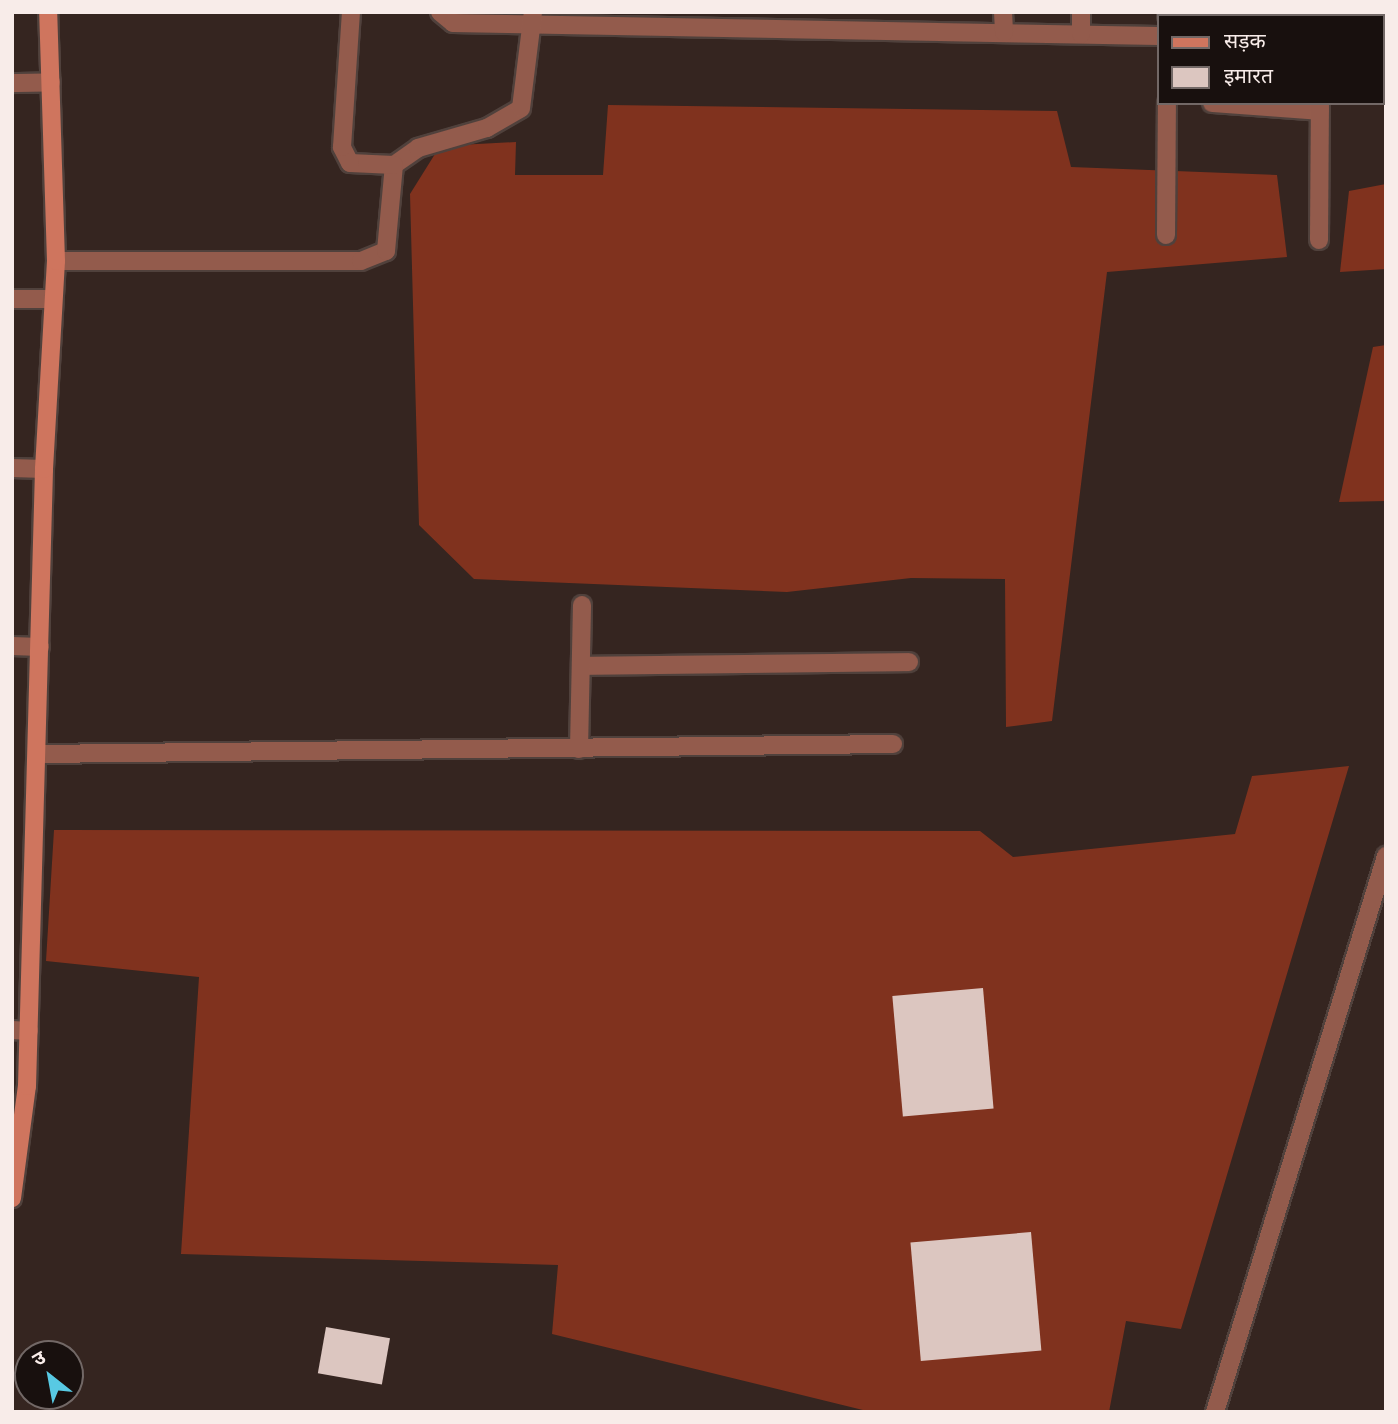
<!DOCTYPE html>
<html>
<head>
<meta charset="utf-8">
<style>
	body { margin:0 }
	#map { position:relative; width:1398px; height:1424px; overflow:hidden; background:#352520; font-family:Cabin,"Noto Sans Devanagari",sans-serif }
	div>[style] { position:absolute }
	.forest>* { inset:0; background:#80321e }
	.building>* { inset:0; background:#dcc6c0; transform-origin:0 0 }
	.roads { filter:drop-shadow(2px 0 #50413c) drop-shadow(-2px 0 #50413c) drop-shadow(0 2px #50413c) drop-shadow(0 -2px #50413c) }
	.minor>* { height:18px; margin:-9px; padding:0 9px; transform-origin:9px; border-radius:9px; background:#935b4c }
	.tertiary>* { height:18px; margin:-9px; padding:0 9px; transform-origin:9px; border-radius:9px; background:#935b4c }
	.secondary>* { height:18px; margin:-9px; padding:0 9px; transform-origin:9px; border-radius:9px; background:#cf755e }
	span { translate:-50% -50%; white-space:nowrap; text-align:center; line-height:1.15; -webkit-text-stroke:7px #18100e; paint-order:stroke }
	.frame { position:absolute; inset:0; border:14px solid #f8ece9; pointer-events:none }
	.legend { position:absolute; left:1157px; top:14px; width:228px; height:91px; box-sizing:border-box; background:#18100e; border:2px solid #726866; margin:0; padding:9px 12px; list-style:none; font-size:21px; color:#f8ece9 }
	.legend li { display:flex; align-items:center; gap:14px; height:35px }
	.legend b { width:35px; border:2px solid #726866 }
	.north { position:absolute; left:14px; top:1340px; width:70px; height:70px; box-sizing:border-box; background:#18100e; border:2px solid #726866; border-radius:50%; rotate:329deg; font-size:19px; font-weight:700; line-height:28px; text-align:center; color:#f8ece9 }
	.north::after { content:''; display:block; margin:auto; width:24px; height:32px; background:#58c9e3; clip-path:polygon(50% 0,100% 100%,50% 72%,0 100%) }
</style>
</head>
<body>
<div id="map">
	<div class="forest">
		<i style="clip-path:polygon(608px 105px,1057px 111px,1071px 167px,1277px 175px,1287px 257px,1107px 272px,1052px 721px,1006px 727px,1005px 579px,911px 578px,787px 592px,474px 579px,419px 525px,410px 194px,440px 146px,516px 142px,515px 175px,603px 175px)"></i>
		<i style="clip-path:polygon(1386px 184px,1386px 269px,1340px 272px,1349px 191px)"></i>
		<i style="clip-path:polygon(1386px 345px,1386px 501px,1339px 502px,1373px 347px)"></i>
		<i style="clip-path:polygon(1349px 766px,1181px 1329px,1126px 1321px,1109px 1412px,871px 1412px,552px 1334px,558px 1265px,181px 1254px,199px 977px,46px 961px,54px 830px,980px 831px,1013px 857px,1235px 834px,1252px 776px)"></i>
	</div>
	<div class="building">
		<i style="left:983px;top:988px;width:121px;height:91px;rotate:85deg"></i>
		<i style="left:1031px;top:1232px;width:119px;height:121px;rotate:85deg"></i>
		<i style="left:326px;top:1327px;width:65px;height:47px;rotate:10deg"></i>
	</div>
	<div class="roads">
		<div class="minor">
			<i style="left:440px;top:12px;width:17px;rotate:40deg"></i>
			<i style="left:453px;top:23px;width:705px;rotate:1.06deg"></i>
			<i style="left:1003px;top:12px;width:20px;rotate:87deg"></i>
			<i style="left:1167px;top:12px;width:4px;rotate:90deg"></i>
			<i style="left:1321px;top:16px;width:4px;rotate:-90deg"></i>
			<i style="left:1081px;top:34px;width:22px;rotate:-90deg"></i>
			<i style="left:12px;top:83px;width:39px;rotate:-1deg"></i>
			<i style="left:1212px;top:103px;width:108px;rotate:4.2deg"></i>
			<i style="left:394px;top:165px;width:29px;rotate:-35deg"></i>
			<i style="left:418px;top:148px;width:72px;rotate:-16.2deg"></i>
			<i style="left:487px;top:128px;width:39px;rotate:-30deg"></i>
			<i style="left:521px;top:108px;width:97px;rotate:-82.9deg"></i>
			<i style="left:1166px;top:235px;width:132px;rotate:-89.6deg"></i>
			<i style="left:1319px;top:240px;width:137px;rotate:-89.6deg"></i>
			<i style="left:56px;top:261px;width:305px"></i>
			<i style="left:361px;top:261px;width:27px;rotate:-22deg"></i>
			<i style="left:386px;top:251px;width:86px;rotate:-84.7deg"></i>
			<i style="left:394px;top:165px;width:44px;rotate:-177.4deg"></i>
			<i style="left:350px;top:163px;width:18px;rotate:-117deg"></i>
			<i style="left:342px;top:147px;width:135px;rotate:-86.2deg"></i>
			<i style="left:12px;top:299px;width:41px"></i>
			<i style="left:12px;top:468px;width:32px;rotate:2deg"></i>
			<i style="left:12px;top:646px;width:28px;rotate:2deg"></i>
			<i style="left:581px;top:666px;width:328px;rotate:-0.7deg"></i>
			<i style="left:579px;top:749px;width:144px;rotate:-88.8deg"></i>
			<i style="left:38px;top:754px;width:855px;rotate:-0.67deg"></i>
			<i style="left:12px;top:1030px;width:17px;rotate:3deg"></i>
		</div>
		<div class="tertiary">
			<i style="left:1215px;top:1412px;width:582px;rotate:-72.9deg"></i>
		</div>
		<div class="secondary">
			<i style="left:12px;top:1198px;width:113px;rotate:-82.4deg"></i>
			<i style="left:27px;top:1086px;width:617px;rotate:-88.42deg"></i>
			<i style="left:44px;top:469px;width:208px;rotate:-86.7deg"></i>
			<i style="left:56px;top:261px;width:249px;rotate:-91.8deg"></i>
		</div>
	</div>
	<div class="frame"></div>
	<ul class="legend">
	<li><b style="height:9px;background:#cf755e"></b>सड़क</li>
	<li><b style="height:19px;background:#dcc6c0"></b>इमारत</li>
	</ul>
	<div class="north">उ</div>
</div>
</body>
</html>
